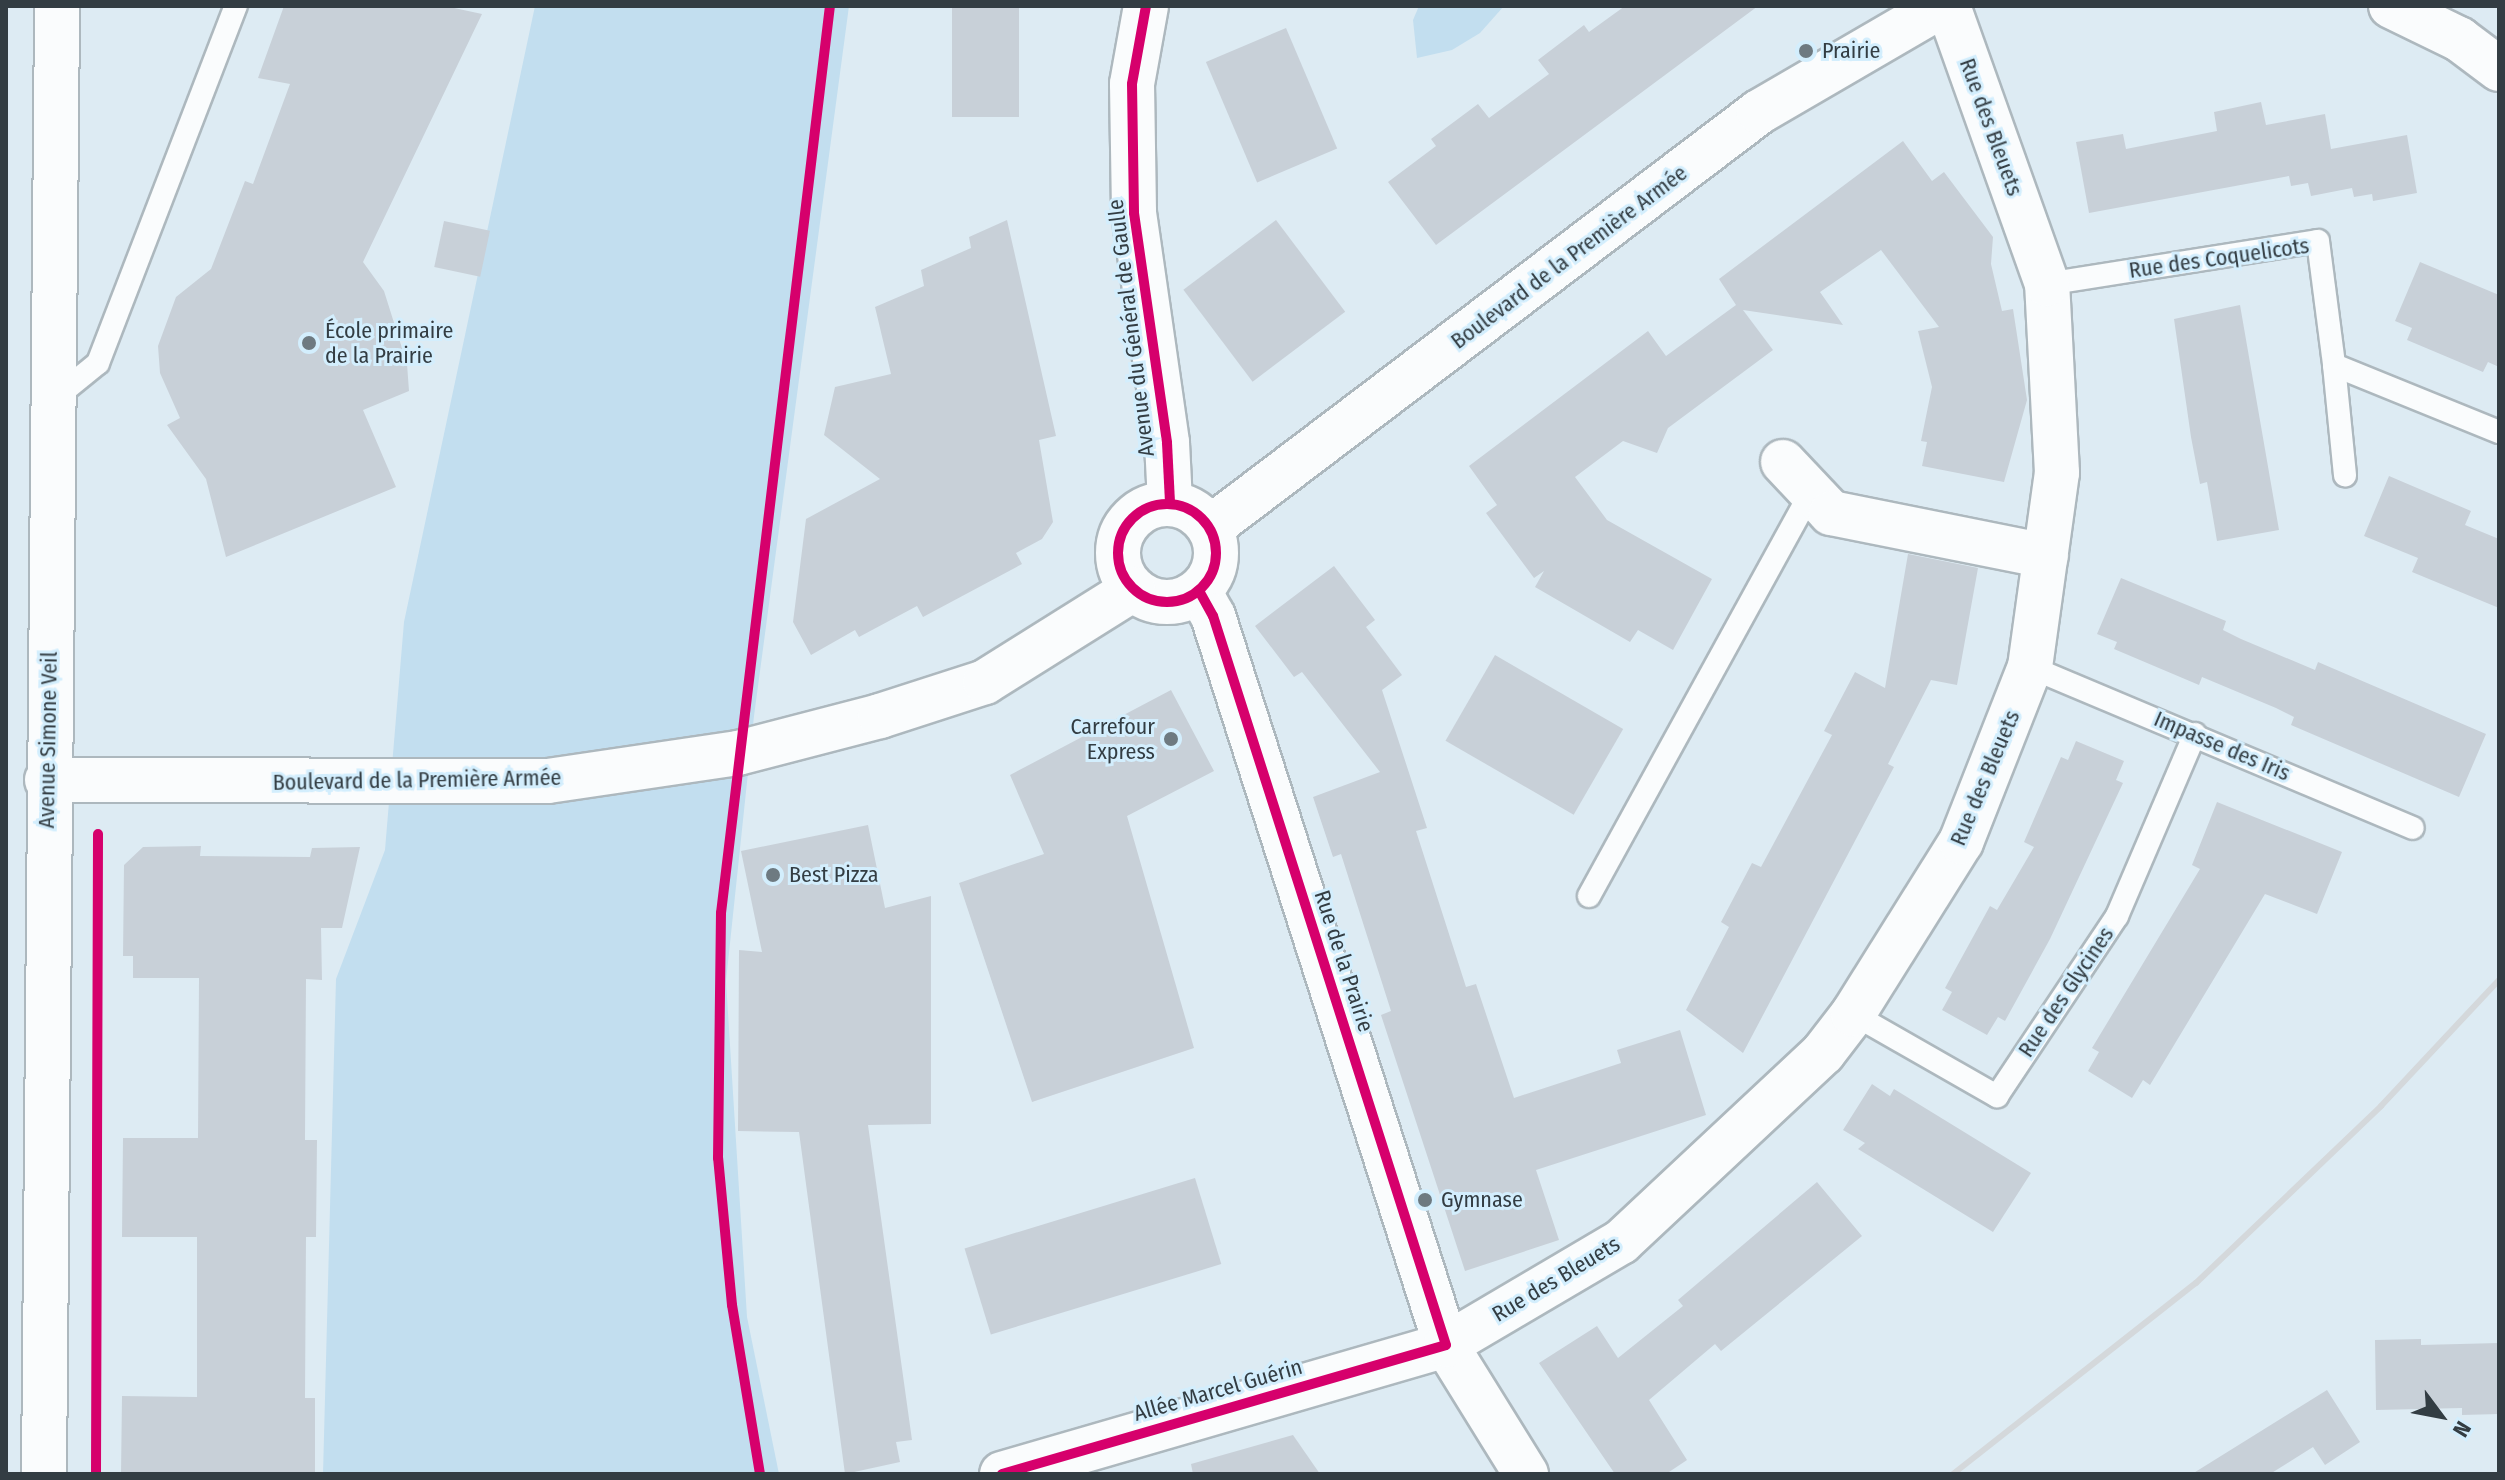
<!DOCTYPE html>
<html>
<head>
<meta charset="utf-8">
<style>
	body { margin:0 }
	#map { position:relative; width:2505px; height:1480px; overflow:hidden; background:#ddebf3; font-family:"Fira Sans Condensed",sans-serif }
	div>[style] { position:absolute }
	.green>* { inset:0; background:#c2deef }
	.building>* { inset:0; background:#c8d0d8; transform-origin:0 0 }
	.roads { filter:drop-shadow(2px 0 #adb8be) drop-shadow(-2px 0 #adb8be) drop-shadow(0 2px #adb8be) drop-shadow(0 -2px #adb8be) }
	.service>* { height:22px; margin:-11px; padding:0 11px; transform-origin:11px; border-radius:11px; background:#fafcfd }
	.minor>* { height:44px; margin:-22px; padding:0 22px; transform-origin:22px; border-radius:22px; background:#fafcfd }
	.minor>.ring { margin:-22px; padding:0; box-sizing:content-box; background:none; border:44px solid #fafcfd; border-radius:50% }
	.rail>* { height:6px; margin:-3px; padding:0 3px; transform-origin:3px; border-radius:3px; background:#d4d8db }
	.cycleway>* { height:10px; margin:-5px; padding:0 5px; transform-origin:5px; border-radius:5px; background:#d6006c }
	.cycleway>.ring { margin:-5px; padding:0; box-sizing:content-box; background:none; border:10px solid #d6006c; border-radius:50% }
	.dots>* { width:22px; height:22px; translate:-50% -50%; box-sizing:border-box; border:4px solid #d3eefd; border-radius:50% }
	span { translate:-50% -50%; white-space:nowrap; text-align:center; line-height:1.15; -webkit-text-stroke:6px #d3eefd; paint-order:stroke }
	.poi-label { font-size:22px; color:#333d43 }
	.left { translate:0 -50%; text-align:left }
	.right { translate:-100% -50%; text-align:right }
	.street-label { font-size:22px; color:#333d43 }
	.frame { position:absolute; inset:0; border:8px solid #333d43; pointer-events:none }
	.north { position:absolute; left:2401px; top:1376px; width:80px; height:80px; -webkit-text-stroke:6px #d3eefd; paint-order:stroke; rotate:122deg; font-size:22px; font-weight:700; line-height:32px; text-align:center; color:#333d43 }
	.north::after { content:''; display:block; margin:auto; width:28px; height:36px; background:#333d43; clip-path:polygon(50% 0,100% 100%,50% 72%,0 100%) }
</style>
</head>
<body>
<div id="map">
	<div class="green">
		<i style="clip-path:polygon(535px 6px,849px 6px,754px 716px,726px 981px,747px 1317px,779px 1474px,323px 1474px,336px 979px,385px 850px,404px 622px)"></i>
		<i style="clip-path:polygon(1419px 6px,1504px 6px,1480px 33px,1452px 50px,1417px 58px,1413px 20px)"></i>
	</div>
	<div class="building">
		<i style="clip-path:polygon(284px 6px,445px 6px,482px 14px,363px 262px,384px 291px,407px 364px,409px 391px,363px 410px,396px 487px,226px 557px,206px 479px,167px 425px,180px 418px,160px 373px,158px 346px,176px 297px,211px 269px,245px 181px,253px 184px,290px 84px,258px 78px)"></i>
		<i style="left:952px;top:6px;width:67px;height:111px"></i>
		<i style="clip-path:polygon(1625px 6px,1758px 6px,1436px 245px,1388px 182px,1436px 146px,1431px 139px,1478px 104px,1489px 118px,1549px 74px,1538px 60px,1584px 25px,1589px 32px)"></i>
		<i style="left:1286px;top:28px;width:131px;height:87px;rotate:67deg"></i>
		<i style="clip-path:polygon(2261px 102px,2266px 125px,2325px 114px,2331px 149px,2407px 135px,2417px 193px,2373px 201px,2372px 194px,2354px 197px,2352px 188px,2311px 196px,2308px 183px,2291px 186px,2289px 176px,2089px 213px,2076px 142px,2123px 134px,2126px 149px,2217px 131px,2214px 112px)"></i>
		<i style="clip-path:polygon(1903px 141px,1932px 181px,1944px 172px,1993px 237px,1991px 264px,2002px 311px,2013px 309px,2027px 400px,2004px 482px,1922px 466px,1927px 442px,1921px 441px,1932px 387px,1918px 331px,1939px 327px,1881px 250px,1820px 292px,1843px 325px,1743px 310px,1773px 350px,1668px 428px,1657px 453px,1623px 441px,1575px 477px,1607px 520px,1712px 579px,1673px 650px,1638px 630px,1630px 642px,1535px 587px,1544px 571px,1534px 578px,1486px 513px,1497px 505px,1469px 466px,1648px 331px,1666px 356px,1736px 305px,1719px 279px)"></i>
		<i style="clip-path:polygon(1007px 220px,1056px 436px,1039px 440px,1053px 522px,1042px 539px,1016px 553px,1022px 564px,923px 617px,917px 606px,859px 637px,855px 630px,811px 655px,793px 622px,806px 519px,880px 479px,824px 435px,835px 387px,891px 374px,875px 307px,924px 286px,921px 270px,971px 248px,969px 237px)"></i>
		<i style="left:1276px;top:220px;width:115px;height:116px;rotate:53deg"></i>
		<i style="left:444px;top:221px;width:47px;height:47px;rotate:12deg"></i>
		<i style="clip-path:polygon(2420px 262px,2499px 295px,2499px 367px,2488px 362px,2483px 372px,2407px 340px,2412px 328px,2395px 321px)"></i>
		<i style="clip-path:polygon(2240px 305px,2279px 530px,2217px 541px,2207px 482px,2200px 484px,2191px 437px,2174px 319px)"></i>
		<i style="clip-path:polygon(2389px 476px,2471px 511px,2465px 525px,2499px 539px,2499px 608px,2412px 572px,2418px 558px,2364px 536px)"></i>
		<i style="clip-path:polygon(1908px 554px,1978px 568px,1957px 685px,1931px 680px,1888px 764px,1894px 767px,1743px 1053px,1686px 1010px,1729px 927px,1721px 922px,1752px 863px,1761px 867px,1832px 735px,1824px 731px,1855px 672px,1885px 688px)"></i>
		<i style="clip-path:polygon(1334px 566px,1375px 620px,1366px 627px,1402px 675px,1382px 690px,1427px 828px,1416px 831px,1466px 987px,1476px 984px,1514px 1098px,1621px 1063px,1617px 1050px,1680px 1030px,1706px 1115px,1536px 1170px,1559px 1240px,1465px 1271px,1381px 1015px,1391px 1011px,1341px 854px,1333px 857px,1313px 797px,1380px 772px,1302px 672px,1294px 677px,1255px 626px)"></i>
		<i style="clip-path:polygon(2121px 578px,2226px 621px,2223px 630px,2241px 639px,2315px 670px,2318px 662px,2486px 734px,2459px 797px,2291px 725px,2294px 717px,2276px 708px,2202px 677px,2199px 685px,2114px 649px,2117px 642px,2097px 634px)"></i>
		<i style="left:1495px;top:655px;width:148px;height:99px;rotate:30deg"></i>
		<i style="clip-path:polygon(1171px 690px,1214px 771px,1127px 816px,1194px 1048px,1032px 1102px,959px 883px,1044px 854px,1010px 775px)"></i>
		<i style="clip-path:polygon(2076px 741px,2124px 761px,2116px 780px,2123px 783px,2050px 939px,2005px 1021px,1998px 1017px,1987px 1035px,1942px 1010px,1952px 992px,1945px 988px,1990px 906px,1997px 910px,2034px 847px,2024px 842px,2061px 757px,2068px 760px)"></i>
		<i style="clip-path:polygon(2217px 802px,2342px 852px,2317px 914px,2265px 894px,2150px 1085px,2143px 1080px,2132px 1098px,2088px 1071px,2099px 1052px,2092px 1048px,2200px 869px,2192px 865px)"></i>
		<i style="clip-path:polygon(868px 825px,885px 908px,931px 896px,931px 1124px,868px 1125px,912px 1440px,896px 1442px,900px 1462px,845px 1474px,799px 1132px,738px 1131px,739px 950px,762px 952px,741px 851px)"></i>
		<i style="clip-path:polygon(201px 846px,200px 856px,310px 857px,312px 848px,360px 847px,342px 928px,321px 928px,322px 980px,306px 979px,305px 1140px,317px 1140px,316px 1237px,306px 1237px,305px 1398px,315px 1398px,315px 1474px,121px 1474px,122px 1396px,197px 1397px,197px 1237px,122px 1237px,123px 1138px,198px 1138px,199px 978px,133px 978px,133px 956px,123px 956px,124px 865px,143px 847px)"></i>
		<i style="clip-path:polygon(1872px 1084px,1890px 1096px,1894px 1089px,2031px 1173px,1993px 1232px,1858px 1149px,1865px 1143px,1843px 1130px)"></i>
		<i style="left:1195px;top:1178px;width:90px;height:241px;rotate:73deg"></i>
		<i style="clip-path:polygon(1817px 1182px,1862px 1236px,1721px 1351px,1715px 1344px,1649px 1400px,1687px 1460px,1666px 1474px,1615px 1474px,1539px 1363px,1597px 1326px,1618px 1358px,1683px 1306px,1678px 1300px)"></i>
		<i style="clip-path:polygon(2421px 1339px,2421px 1345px,2499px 1343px,2499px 1414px,2462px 1415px,2462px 1408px,2376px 1410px,2375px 1340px)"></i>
		<i style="clip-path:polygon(2327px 1390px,2360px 1442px,2325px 1465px,2313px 1447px,2270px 1474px,2192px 1474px)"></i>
		<i style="clip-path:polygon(1293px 1435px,1320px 1474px,1193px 1474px,1191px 1464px)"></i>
	</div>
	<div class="roads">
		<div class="service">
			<i style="left:2047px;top:284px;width:274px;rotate:-9deg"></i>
			<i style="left:2318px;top:241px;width:125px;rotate:82.6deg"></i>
			<i style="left:2334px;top:365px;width:178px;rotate:22.1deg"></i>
			<i style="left:2334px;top:365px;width:111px;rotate:84.3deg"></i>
			<i style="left:55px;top:398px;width:55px;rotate:-39.1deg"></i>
			<i style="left:98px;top:363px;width:383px;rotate:-68.9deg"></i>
			<i style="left:2030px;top:667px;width:415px;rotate:22.8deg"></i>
			<i style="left:1589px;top:896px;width:459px;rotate:-61.2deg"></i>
			<i style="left:1853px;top:1014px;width:166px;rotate:29.7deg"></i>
			<i style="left:1997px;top:1096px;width:216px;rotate:-56.3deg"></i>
			<i style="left:2117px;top:916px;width:198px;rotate:-66.8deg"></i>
		</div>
		<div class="minor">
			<i style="left:1146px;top:6px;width:79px;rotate:100.2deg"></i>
			<i style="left:1132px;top:84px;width:129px;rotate:89.1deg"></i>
			<i style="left:1134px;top:213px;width:232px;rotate:81.8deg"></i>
			<i style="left:1167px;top:443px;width:60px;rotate:87.1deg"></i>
			<i style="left:2391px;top:6px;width:76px;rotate:25.9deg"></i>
			<i style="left:2459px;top:39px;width:50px;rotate:36.9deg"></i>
			<i style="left:1783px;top:462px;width:70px;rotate:46.7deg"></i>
			<i style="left:1831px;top:513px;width:219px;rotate:11.3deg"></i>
			<i class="ring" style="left:1118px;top:504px;width:54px;height:54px"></i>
			<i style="left:1210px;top:528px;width:689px;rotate:-37.15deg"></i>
			<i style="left:1759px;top:112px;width:211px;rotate:-30.2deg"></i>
			<i style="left:1199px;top:591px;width:29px;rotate:61deg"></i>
			<i style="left:1213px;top:616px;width:765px;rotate:72.28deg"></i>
			<i style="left:1446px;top:1345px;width:152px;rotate:58.2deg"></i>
			<i style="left:47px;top:780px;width:501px;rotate:0.11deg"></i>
			<i style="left:548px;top:781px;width:192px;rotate:-8.4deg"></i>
			<i style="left:738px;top:753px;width:147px;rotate:-14.6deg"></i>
			<i style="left:880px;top:716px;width:110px;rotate:-17.9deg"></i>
			<i style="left:985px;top:682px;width:175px;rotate:-32.1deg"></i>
			<i style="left:44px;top:1474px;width:1468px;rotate:-89.49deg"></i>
			<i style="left:1002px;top:1474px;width:462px;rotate:-16.2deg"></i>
			<i style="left:1446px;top:1345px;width:203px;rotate:-30.5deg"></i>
			<i style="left:1621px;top:1242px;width:277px;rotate:-43.1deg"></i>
			<i style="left:1823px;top:1053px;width:49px;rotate:-52.4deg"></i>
			<i style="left:1853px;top:1014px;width:203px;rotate:-57.9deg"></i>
			<i style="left:1961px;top:842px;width:188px;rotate:-68.5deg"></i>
			<i style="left:2030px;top:667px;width:196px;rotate:-82.1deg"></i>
			<i style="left:2057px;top:473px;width:189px;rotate:-93deg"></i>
			<i style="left:2047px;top:284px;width:295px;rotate:-109.6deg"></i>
		</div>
	</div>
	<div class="rail">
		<i style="left:1953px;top:1474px;width:309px;rotate:-38.2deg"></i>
		<i style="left:2196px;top:1283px;width:256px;rotate:-43.7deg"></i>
		<i style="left:2381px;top:1106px;width:173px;rotate:-46.9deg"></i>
	</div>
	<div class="cycleway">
		<i style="left:1146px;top:6px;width:79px;rotate:100.2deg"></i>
		<i style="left:1132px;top:84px;width:129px;rotate:89.1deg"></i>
		<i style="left:1134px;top:213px;width:232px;rotate:81.8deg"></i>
		<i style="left:1167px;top:443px;width:60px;rotate:87.1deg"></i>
		<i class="ring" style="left:1118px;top:504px;width:88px;height:88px"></i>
		<i style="left:96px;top:1474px;width:640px;rotate:-89.82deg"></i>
		<i style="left:760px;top:1474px;width:171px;rotate:-99.4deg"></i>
		<i style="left:732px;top:1305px;width:148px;rotate:-95.4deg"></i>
		<i style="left:718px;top:1158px;width:245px;rotate:-89.3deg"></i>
		<i style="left:721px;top:913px;width:914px;rotate:-83.15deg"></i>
		<i style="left:1002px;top:1474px;width:462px;rotate:-16.2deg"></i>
		<i style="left:1446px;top:1345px;width:765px;rotate:-107.72deg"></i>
		<i style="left:1213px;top:616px;width:29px;rotate:-119deg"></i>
	</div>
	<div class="dots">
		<i style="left:1806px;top:51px;background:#6e7a81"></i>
		<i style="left:309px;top:343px;background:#6e7a81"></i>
		<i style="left:1171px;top:739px;background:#6e7a81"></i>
		<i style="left:773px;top:875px;background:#6e7a81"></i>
		<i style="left:1425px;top:1200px;background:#6e7a81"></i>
	</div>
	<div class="poi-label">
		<span class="left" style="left:1822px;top:51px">Prairie</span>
		<span class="left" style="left:325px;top:343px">École primaire<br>de la Prairie</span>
		<span class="right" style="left:1155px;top:739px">Carrefour<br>Express</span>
		<span class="left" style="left:789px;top:875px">Best Pizza</span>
		<span class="left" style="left:1441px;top:1200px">Gymnase</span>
	</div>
	<div class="street-label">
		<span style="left:1991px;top:127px;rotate:70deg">Rue des Bleuets</span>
		<span style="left:1569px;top:257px;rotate:-37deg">Boulevard de la Première Armée</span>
		<span style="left:2219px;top:258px;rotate:-8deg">Rue des Coquelicots</span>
		<span style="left:1131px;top:328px;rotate:-97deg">Avenue du Général de Gaulle</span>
		<span style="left:48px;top:740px;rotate:-89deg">Avenue Simone Veil</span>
		<span style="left:2222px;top:746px;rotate:23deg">Impasse des Iris</span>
		<span style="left:1985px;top:778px;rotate:-67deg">Rue des Bleuets</span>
		<span style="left:417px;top:780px;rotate:-1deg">Boulevard de la Première Armée</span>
		<span style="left:1344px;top:961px;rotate:72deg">Rue de la Prairie</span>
		<span style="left:2066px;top:992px;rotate:-56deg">Rue des Glycines</span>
		<span style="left:1556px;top:1279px;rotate:-31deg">Rue des Bleuets</span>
		<span style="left:1218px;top:1390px;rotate:-16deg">Allée Marcel Guérin</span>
	</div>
	<div class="frame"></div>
	<div class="north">N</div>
</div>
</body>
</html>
